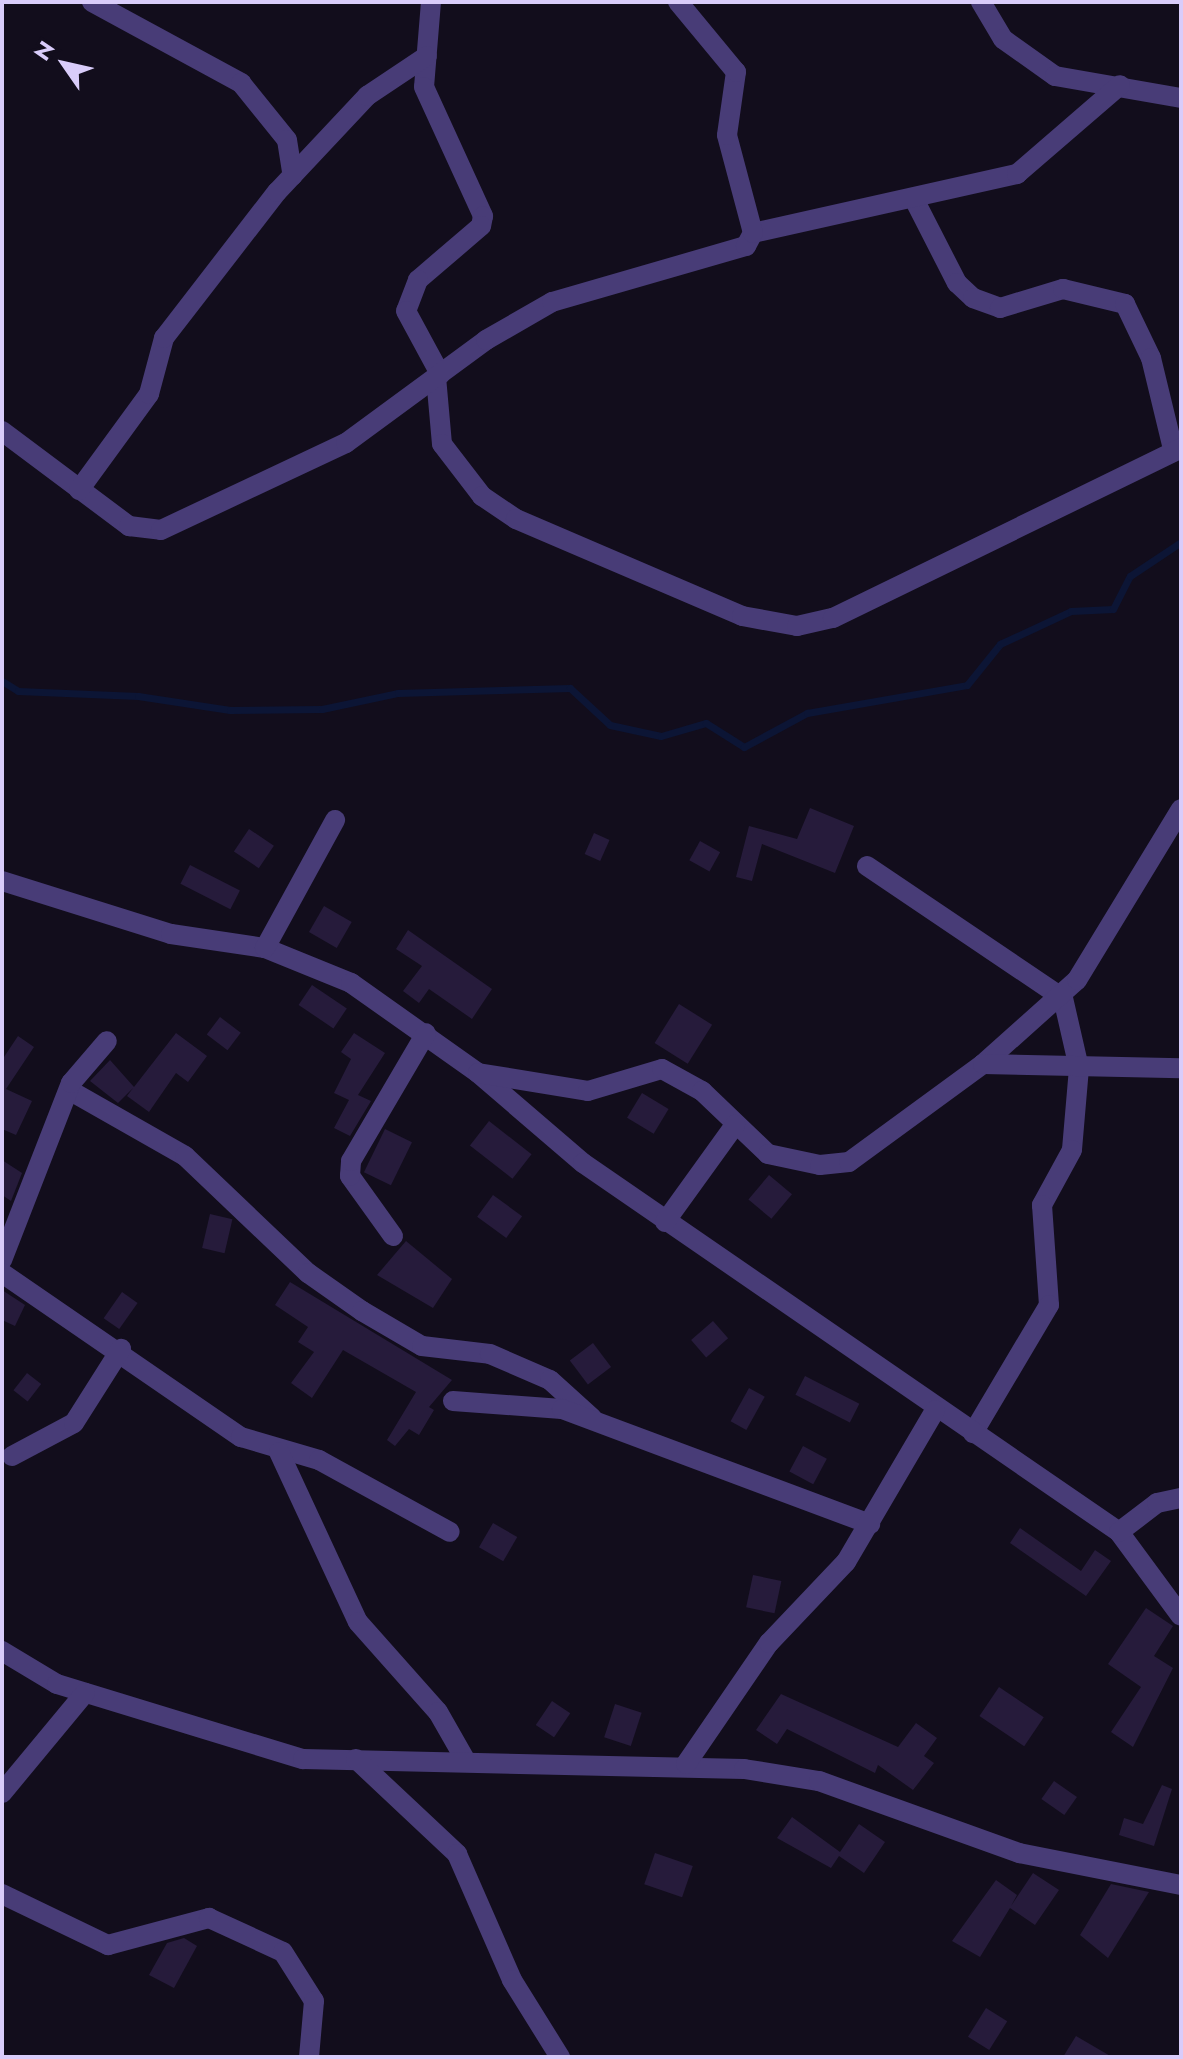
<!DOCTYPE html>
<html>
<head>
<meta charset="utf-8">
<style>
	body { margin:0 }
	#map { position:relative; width:1183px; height:2059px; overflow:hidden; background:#120d1c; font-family:Jost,sans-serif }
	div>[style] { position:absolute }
	.stream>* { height:7px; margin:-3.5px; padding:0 3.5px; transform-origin:3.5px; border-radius:3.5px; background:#0c1535 }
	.building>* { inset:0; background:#261b3b; transform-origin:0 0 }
	.minor>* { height:20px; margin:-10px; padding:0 10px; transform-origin:10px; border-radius:10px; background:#483c77 }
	span { translate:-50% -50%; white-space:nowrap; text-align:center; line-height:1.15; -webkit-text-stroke:6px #120d1c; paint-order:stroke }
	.frame { position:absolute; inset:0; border:4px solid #d9ccfa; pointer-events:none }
	.north { position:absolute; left:24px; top:24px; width:80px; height:80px; -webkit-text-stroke:6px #120d1c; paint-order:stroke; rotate:304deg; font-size:22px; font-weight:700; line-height:32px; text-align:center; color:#d9ccfa }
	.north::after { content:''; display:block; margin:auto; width:28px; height:36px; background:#d9ccfa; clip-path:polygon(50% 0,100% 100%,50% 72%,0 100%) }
</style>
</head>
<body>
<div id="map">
	<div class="stream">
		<i style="left:2px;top:681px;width:19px;rotate:32deg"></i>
		<i style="left:18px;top:691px;width:120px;rotate:2.4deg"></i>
		<i style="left:138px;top:696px;width:93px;rotate:8.7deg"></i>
		<i style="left:230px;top:710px;width:92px;rotate:-0.6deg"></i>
		<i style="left:322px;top:709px;width:78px;rotate:-11.9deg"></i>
		<i style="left:398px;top:693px;width:172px;rotate:-1.7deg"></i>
		<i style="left:570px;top:688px;width:54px;rotate:42.8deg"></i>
		<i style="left:610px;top:725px;width:52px;rotate:12.2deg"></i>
		<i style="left:661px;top:736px;width:47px;rotate:-16.1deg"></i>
		<i style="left:706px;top:723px;width:45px;rotate:32.3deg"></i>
		<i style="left:744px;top:747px;width:72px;rotate:-28.4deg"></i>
		<i style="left:807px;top:713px;width:162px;rotate:-9.9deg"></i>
		<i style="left:967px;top:685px;width:53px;rotate:-51.2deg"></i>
		<i style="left:1000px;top:644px;width:78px;rotate:-24.9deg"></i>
		<i style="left:1071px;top:611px;width:42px;rotate:-2.7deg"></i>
		<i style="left:1113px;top:609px;width:37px;rotate:-63deg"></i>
		<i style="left:1130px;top:576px;width:61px;rotate:-33.7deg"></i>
	</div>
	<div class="building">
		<i style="clip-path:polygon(810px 808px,854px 826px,835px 873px,762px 844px,752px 881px,736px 877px,749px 826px,797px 839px)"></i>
		<i style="left:249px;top:829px;width:30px;height:27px;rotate:34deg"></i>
		<i style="left:594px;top:833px;width:17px;height:23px;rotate:24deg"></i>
		<i style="left:700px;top:841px;width:23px;height:22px;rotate:29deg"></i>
		<i style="left:190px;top:865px;width:56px;height:21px;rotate:27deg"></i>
		<i style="left:324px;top:906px;width:32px;height:30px;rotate:30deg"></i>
		<i style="clip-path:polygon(408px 930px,492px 989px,472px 1019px,429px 989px,419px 1003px,403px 991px,422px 966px,396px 949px)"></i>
		<i style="left:312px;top:985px;width:42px;height:24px;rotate:34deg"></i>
		<i style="left:679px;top:1004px;width:39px;height:46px;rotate:32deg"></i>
		<i style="left:220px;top:1017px;width:26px;height:22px;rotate:37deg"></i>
		<i style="clip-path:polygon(176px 1033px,207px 1056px,188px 1082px,176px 1073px,149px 1112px,127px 1096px,133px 1088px,118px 1103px,90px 1081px,110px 1060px,134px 1087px)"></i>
		<i style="clip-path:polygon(354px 1033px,385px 1053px,358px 1095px,371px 1101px,350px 1136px,334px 1128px,349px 1100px,334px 1093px,351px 1059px,341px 1052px)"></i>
		<i style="clip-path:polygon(18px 1036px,34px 1047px,6px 1089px,32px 1101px,16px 1135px,2px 1129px,2px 1060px)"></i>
		<i style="left:642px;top:1093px;width:31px;height:29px;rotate:31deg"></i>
		<i style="left:489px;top:1121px;width:54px;height:31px;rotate:38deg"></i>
		<i style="left:385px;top:1129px;width:30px;height:48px;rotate:26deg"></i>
		<i style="clip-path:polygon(2px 1160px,22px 1173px,11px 1201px,2px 1195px)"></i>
		<i style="left:769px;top:1175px;width:30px;height:32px;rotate:40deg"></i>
		<i style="left:493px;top:1195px;width:36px;height:27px;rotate:36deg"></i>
		<i style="left:210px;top:1214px;width:23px;height:35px;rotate:13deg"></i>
		<i style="clip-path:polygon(406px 1241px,452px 1279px,433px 1308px,377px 1275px)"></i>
		<i style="clip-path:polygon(290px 1282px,452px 1380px,429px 1407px,434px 1410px,419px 1435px,409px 1429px,395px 1446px,387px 1440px,416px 1392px,343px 1350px,312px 1398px,291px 1383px,314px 1352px,298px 1342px,308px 1327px,275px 1305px)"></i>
		<i style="clip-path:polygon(2px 1290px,25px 1305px,15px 1326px,2px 1320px)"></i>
		<i style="left:122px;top:1292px;width:19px;height:32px;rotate:35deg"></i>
		<i style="left:713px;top:1321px;width:23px;height:29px;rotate:49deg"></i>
		<i style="left:593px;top:1343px;width:30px;height:29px;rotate:53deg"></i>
		<i style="left:27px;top:1373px;width:18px;height:22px;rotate:38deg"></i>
		<i style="left:805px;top:1376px;width:61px;height:21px;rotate:27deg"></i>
		<i style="left:749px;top:1388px;width:18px;height:38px;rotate:29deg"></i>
		<i style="left:803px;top:1446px;width:27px;height:29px;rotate:28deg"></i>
		<i style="left:493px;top:1523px;width:28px;height:28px;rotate:30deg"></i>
		<i style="clip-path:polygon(1020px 1528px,1081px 1571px,1095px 1550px,1111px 1561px,1086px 1596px,1010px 1543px)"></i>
		<i style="left:753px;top:1575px;width:29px;height:33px;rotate:12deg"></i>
		<i style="clip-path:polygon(1146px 1608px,1173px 1626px,1154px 1656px,1173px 1668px,1133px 1747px,1111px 1732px,1141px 1687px,1108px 1664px)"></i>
		<i style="left:999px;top:1687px;width:54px;height:35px;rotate:34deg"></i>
		<i style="clip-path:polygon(781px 1694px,898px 1747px,916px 1723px,937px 1738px,924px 1756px,934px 1763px,913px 1790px,878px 1765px,875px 1773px,787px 1729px,777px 1744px,756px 1730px)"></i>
		<i style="left:552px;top:1701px;width:22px;height:29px;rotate:34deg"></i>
		<i style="left:615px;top:1704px;width:28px;height:35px;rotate:18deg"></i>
		<i style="left:1054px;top:1781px;width:28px;height:22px;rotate:35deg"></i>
		<i style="clip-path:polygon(1162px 1785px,1172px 1789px,1154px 1846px,1119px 1835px,1124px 1818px,1143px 1824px)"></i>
		<i style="clip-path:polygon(792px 1817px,840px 1852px,859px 1824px,885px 1842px,864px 1873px,839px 1856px,831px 1868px,777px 1838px)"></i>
		<i style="left:655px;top:1853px;width:40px;height:33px;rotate:19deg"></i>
		<i style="clip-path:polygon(1033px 1873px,1059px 1890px,1035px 1925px,1010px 1908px,980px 1957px,952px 1941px,996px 1880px,1017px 1895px,1011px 1906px)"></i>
		<i style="clip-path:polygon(1111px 1884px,1149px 1892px,1108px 1958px,1080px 1935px)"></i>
		<i style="clip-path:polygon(184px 1938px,197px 1946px,174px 1988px,149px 1975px,167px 1943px)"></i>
		<i style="left:986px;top:2008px;width:25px;height:34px;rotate:32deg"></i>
		<i style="clip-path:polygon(1076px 2036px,1112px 2057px,1063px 2057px)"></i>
	</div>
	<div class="minor">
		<i style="left:92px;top:2px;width:170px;rotate:28.5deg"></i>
		<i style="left:241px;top:83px;width:73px;rotate:51.1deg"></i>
		<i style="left:287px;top:140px;width:36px;rotate:81deg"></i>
		<i style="left:431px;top:2px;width:85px;rotate:94.7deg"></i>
		<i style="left:424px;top:87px;width:142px;rotate:65.4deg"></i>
		<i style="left:483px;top:216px;width:10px;rotate:101deg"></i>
		<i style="left:481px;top:226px;width:83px;rotate:139.4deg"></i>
		<i style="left:418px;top:280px;width:33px;rotate:111deg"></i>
		<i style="left:406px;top:311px;width:72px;rotate:61.6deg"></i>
		<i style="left:981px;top:2px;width:43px;rotate:59.3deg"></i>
		<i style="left:1003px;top:39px;width:64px;rotate:35.4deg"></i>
		<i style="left:1055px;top:76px;width:128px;rotate:9.9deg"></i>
		<i style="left:915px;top:201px;width:92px;rotate:62.9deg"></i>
		<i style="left:957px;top:283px;width:22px;rotate:43deg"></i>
		<i style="left:973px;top:298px;width:29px;rotate:20deg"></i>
		<i style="left:1000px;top:308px;width:66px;rotate:-16.8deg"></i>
		<i style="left:1063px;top:289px;width:64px;rotate:13.6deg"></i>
		<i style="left:1125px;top:304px;width:60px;rotate:64.3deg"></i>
		<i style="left:1151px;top:358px;width:94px;rotate:76.4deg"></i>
		<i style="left:753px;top:233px;width:271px;rotate:-12.6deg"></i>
		<i style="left:1017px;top:174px;width:136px;rotate:-40.8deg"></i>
		<i style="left:436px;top:377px;width:67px;rotate:84.9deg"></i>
		<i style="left:442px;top:444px;width:66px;rotate:52.4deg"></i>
		<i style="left:482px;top:496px;width:41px;rotate:34.1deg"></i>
		<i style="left:516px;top:519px;width:246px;rotate:23.2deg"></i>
		<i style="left:742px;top:616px;width:56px;rotate:10.3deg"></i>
		<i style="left:797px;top:626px;width:37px;rotate:-13deg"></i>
		<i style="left:833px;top:618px;width:387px;rotate:-26deg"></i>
		<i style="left:2px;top:431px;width:159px;rotate:36.8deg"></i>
		<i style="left:129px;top:526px;width:32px;rotate:7deg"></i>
		<i style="left:161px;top:530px;width:204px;rotate:-25.2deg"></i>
		<i style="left:346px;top:443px;width:174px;rotate:-36.3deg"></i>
		<i style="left:486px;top:340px;width:76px;rotate:-29.9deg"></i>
		<i style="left:552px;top:302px;width:202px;rotate:-16.1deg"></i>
		<i style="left:746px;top:246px;width:15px;rotate:-62deg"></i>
		<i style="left:753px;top:233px;width:101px;rotate:-104.9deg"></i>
		<i style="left:727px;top:135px;width:64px;rotate:-81.9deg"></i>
		<i style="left:736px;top:72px;width:91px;rotate:-129.6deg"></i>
		<i style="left:79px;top:490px;width:119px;rotate:-53.9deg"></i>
		<i style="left:149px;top:394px;width:58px;rotate:-75deg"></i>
		<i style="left:164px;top:338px;width:185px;rotate:-52.3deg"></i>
		<i style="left:277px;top:192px;width:132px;rotate:-46.8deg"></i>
		<i style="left:367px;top:96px;width:72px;rotate:-33.7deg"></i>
		<i style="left:867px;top:866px;width:236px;rotate:34deg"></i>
		<i style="left:1063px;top:998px;width:72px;rotate:77.1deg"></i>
		<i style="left:1079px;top:1068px;width:82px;rotate:94.9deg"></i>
		<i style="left:1072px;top:1150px;width:63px;rotate:118.6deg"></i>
		<i style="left:1042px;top:1205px;width:100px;rotate:86deg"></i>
		<i style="left:1049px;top:1305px;width:149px;rotate:120.7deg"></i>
		<i style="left:2px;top:881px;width:177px;rotate:17.4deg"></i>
		<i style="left:171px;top:934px;width:95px;rotate:8.5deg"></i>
		<i style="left:265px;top:948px;width:93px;rotate:22.1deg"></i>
		<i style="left:351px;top:983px;width:156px;rotate:35.3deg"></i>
		<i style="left:478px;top:1073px;width:138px;rotate:40.6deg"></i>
		<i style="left:583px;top:1163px;width:651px;rotate:34.54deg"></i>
		<i style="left:1119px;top:1532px;width:104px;rotate:53.6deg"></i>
		<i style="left:265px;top:948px;width:146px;rotate:-61.3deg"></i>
		<i style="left:983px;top:1064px;width:126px;rotate:-41.8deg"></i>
		<i style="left:1077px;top:980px;width:200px;rotate:-58.7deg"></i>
		<i style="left:478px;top:1073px;width:111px;rotate:9.3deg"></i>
		<i style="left:588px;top:1091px;width:77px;rotate:-16.6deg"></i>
		<i style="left:662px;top:1069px;width:46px;rotate:28.8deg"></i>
		<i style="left:702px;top:1091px;width:91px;rotate:43.7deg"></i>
		<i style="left:768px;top:1154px;width:53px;rotate:11.9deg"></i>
		<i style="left:820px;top:1165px;width:29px;rotate:-6deg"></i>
		<i style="left:849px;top:1162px;width:166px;rotate:-36.2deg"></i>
		<i style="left:983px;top:1064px;width:198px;rotate:1.2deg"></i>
		<i style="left:69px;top:1090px;width:133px;rotate:29.6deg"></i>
		<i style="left:185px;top:1156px;width:170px;rotate:43.6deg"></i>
		<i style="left:308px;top:1273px;width:66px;rotate:35.1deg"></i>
		<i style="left:362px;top:1311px;width:69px;rotate:30.3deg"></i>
		<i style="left:422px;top:1346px;width:68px;rotate:6.7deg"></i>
		<i style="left:490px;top:1354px;width:65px;rotate:23.4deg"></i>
		<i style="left:550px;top:1380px;width:57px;rotate:42.1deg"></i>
		<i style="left:665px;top:1222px;width:120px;rotate:-54.2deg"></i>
		<i style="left:393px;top:1236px;width:74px;rotate:-125.6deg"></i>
		<i style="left:350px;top:1176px;width:15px;rotate:-86deg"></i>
		<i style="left:351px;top:1161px;width:148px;rotate:-59.6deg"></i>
		<i style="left:2px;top:1260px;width:190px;rotate:-68.7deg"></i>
		<i style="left:71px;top:1083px;width:55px;rotate:-49.4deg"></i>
		<i style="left:2px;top:1273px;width:290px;rotate:34.5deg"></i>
		<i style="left:241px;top:1437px;width:81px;rotate:16.4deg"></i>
		<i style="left:319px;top:1460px;width:149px;rotate:28.8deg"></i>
		<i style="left:453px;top:1401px;width:109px;rotate:4.2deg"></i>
		<i style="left:562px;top:1409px;width:329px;rotate:20.5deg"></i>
		<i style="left:279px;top:1452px;width:187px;rotate:65.1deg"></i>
		<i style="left:358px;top:1622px;width:120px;rotate:48.4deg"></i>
		<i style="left:438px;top:1712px;width:56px;rotate:60.3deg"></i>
		<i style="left:12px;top:1456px;width:70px;rotate:-28deg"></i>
		<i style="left:74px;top:1423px;width:88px;rotate:-57.6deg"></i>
		<i style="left:1119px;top:1532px;width:48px;rotate:-37.3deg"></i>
		<i style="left:1157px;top:1503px;width:25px;rotate:-12deg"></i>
		<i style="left:2px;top:1651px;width:64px;rotate:31deg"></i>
		<i style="left:57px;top:1684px;width:257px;rotate:17deg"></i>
		<i style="left:303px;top:1759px;width:441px;rotate:1.3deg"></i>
		<i style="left:744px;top:1769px;width:76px;rotate:9.1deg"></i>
		<i style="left:819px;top:1781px;width:213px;rotate:19.8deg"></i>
		<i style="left:1019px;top:1853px;width:165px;rotate:11.2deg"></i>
		<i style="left:356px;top:1759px;width:139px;rotate:43.2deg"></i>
		<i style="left:457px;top:1854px;width:137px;rotate:66.4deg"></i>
		<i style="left:512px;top:1980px;width:91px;rotate:58.1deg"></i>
		<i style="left:686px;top:1764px;width:147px;rotate:-55.6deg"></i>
		<i style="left:769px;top:1643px;width:112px;rotate:-46.5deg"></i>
		<i style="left:846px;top:1562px;width:176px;rotate:-59.6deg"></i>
		<i style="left:2px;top:1793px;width:130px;rotate:-50.3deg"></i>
		<i style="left:2px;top:1894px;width:118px;rotate:25.7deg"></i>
		<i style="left:108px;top:1945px;width:105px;rotate:-15deg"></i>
		<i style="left:209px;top:1918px;width:81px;rotate:24.7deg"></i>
		<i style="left:283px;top:1952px;width:58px;rotate:57.7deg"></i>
		<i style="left:314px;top:2001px;width:56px;rotate:95.1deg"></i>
	</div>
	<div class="frame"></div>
	<div class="north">N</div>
</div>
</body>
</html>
